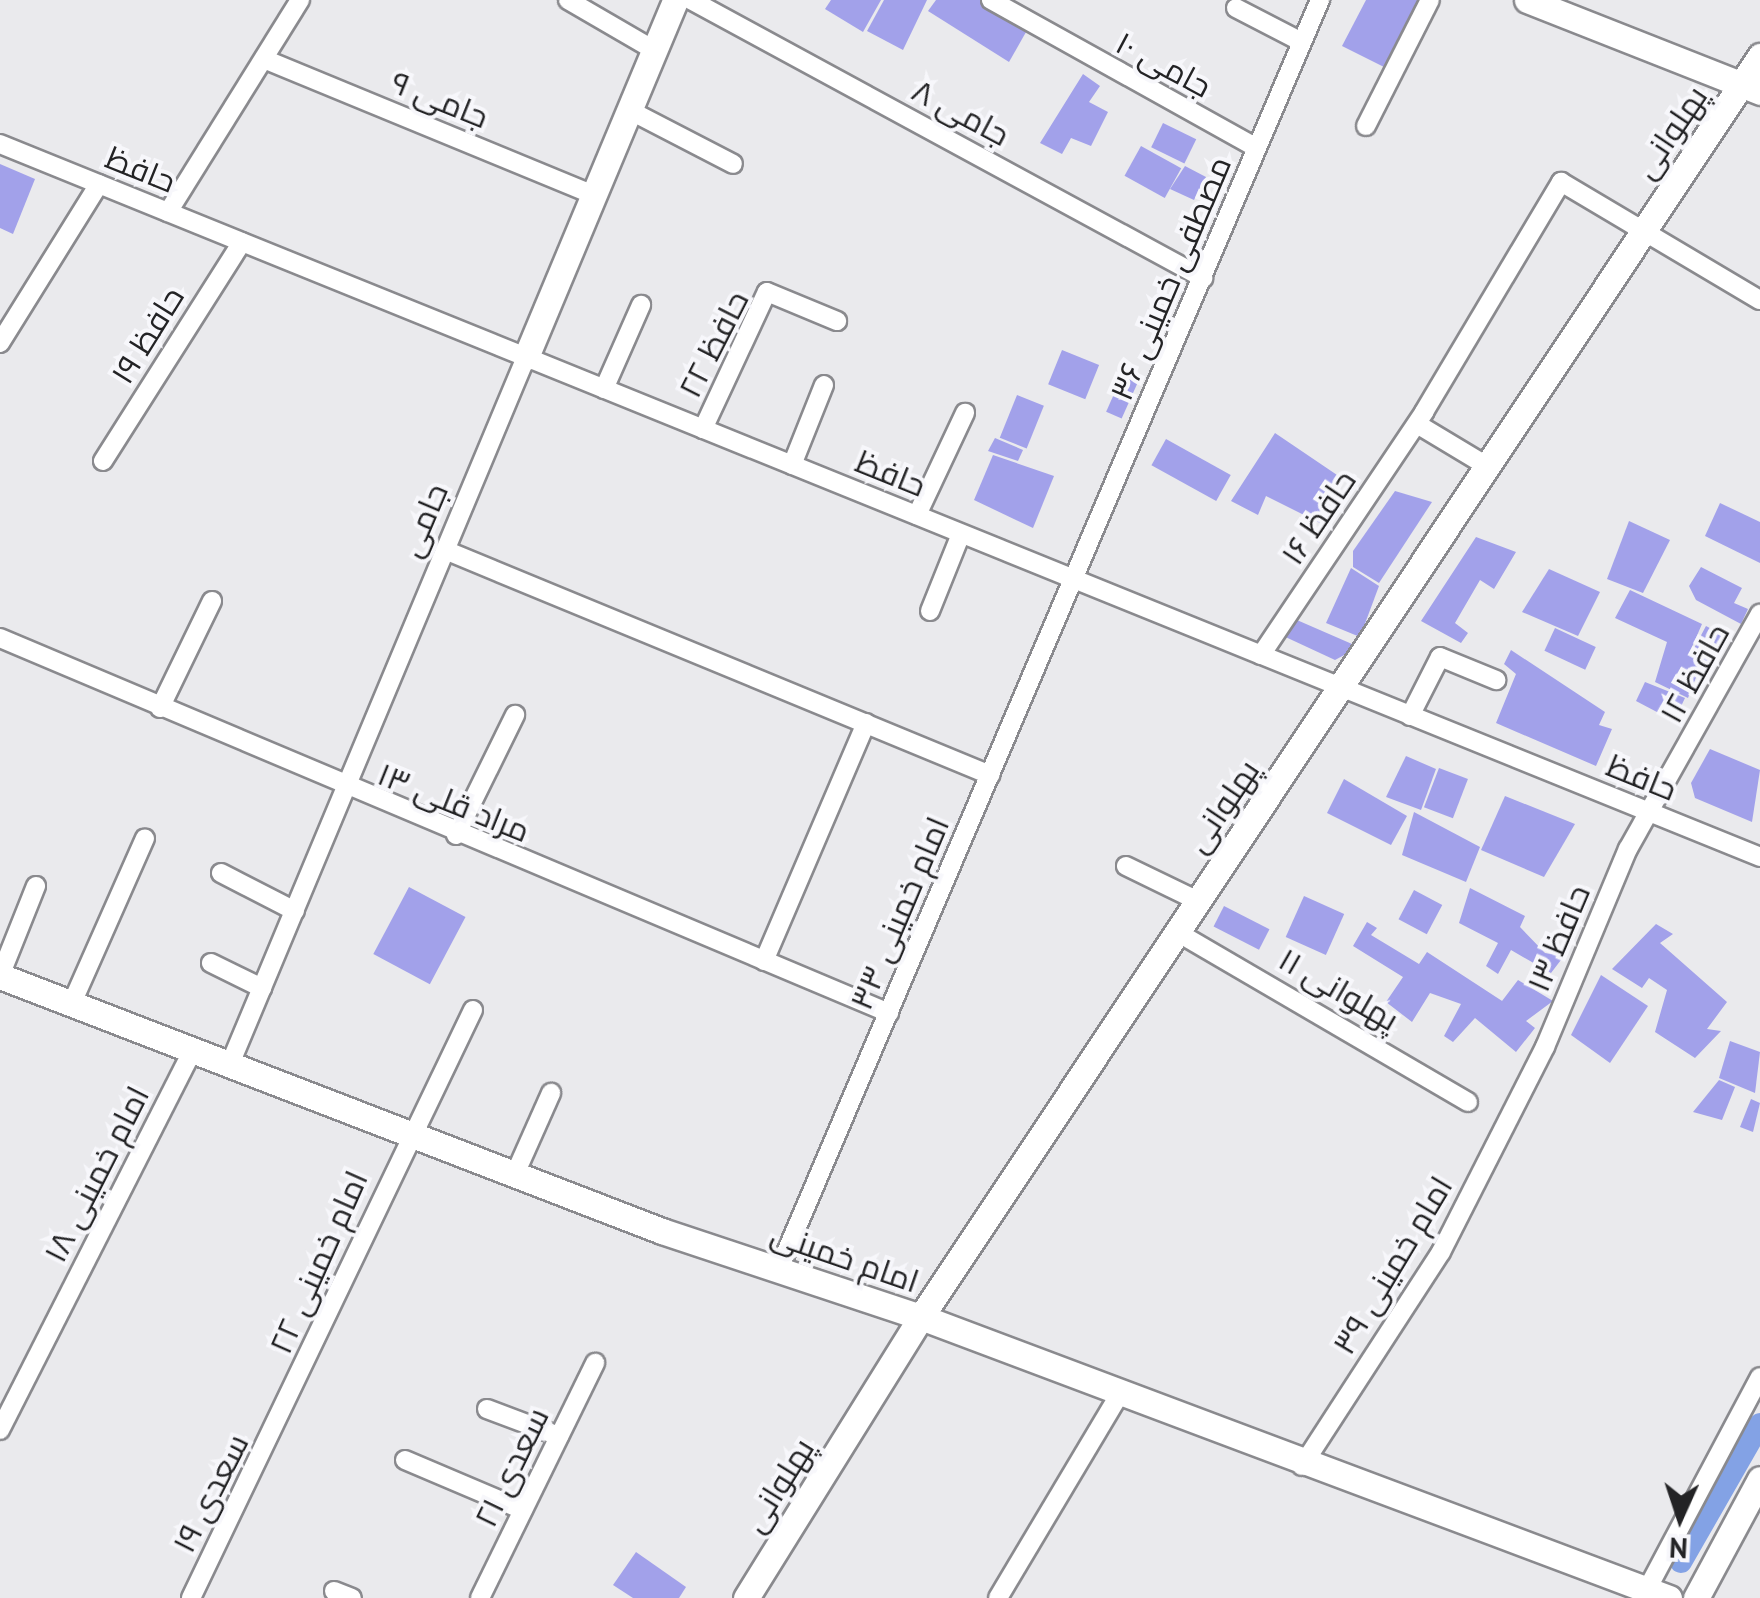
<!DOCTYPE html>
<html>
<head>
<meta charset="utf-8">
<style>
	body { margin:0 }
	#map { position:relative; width:1760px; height:1598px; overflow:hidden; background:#eaeaed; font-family:"PT Sans",Cairo,sans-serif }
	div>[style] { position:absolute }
	.canal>* { height:22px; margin:-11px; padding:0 11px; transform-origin:11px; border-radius:11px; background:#83a2e5 }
	.building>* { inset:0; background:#a2a1ea; transform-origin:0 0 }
	.roads { filter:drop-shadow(2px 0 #8a8a8e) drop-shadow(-2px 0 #8a8a8e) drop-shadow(0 2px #8a8a8e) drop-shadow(0 -2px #8a8a8e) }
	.street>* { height:18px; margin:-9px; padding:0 9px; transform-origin:9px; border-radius:9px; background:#fff }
	.secondary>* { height:25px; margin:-12.5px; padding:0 12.5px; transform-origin:12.5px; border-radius:12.5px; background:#fff }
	span { translate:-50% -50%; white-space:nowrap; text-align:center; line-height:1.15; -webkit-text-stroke:8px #f7f7fb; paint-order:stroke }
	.street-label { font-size:32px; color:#232325 }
	.north { position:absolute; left:1630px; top:1468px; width:100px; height:100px; -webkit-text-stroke:8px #f7f7fb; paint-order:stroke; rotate:183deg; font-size:28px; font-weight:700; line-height:40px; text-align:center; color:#232325 }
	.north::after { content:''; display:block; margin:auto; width:35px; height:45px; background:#232325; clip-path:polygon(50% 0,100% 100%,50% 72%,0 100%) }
</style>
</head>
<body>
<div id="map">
	<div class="canal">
		<i style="left:1681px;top:1562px;width:159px;rotate:-60.2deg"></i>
	</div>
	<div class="building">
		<i style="clip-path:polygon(831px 0,881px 0,863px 32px,825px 9px)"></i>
		<i style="clip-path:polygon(884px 0,927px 0,903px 50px,867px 31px)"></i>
		<i style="clip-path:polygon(936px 0,988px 0,1030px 25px,1009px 62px,928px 11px)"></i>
		<i style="clip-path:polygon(1366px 0,1425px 0,1388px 69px,1342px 46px)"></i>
		<i style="clip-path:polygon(1083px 74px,1100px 86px,1089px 102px,1108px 112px,1091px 146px,1071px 138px,1062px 154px,1040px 143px)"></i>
		<i style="left:1163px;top:123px;width:37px;height:27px;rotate:26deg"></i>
		<i style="left:1141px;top:146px;width:46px;height:34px;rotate:29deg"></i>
		<i style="clip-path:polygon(0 164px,35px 179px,13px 234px,0 228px)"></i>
		<i style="clip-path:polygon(1185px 166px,1206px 177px,1194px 200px,1170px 189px)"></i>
		<i style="left:1062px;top:350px;width:40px;height:37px;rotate:22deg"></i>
		<i style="left:1122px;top:376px;width:17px;height:39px;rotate:24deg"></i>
		<i style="left:1017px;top:395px;width:29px;height:46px;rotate:22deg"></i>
		<i style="clip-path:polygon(1275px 433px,1340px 477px,1320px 523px,1266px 496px,1258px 515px,1231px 501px)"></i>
		<i style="clip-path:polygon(995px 438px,1023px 450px,1018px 461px,988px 451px)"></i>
		<i style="left:1166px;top:439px;width:74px;height:30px;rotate:29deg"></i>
		<i style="clip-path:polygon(993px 455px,1054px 476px,1033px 528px,974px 500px)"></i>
		<i style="clip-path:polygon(1395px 491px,1432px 502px,1379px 583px,1353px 567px,1353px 551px)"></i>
		<i style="clip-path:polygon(1720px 503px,1760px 522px,1760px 563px,1705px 536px)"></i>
		<i style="clip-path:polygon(1629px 521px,1670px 540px,1643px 593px,1607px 579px)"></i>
		<i style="clip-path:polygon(1476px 537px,1516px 552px,1494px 589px,1480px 580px,1455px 623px,1468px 633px,1461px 643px,1421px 621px)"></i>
		<i style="clip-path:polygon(1701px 567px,1742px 588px,1734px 603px,1748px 609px,1741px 624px,1696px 600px,1689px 586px)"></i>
		<i style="clip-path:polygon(1351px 568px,1379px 586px,1360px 637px,1326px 623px)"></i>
		<i style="clip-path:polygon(1549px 569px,1600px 592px,1578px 636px,1522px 612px)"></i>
		<i style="clip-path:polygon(1630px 590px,1702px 624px,1689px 654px,1702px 662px,1688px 698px,1655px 682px,1667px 642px,1615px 618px)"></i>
		<i style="clip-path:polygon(1290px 617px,1352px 644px,1348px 653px,1335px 660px,1279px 634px)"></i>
		<i style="left:1706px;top:626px;width:26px;height:31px;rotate:28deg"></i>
		<i style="left:1555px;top:628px;width:45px;height:25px;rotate:25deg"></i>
		<i style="clip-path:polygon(1511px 650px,1605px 712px,1599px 725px,1612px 729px,1596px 766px,1496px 723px,1516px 674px,1504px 664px)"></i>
		<i style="clip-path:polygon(1645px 682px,1685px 698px,1674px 721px,1636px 701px)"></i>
		<i style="clip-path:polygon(1710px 749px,1760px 770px,1752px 822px,1695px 798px,1691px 783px)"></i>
		<i style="clip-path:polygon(1406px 756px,1436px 769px,1421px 810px,1386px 797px)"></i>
		<i style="left:1439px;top:768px;width:31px;height:42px;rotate:21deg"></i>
		<i style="clip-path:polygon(1344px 779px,1407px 816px,1391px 845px,1327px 813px)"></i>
		<i style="clip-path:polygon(1505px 796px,1575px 824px,1544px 877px,1481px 850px)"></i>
		<i style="clip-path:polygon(1414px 812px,1480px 847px,1466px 882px,1402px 855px)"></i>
		<i style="left:409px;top:887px;width:64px;height:76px;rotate:28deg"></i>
		<i style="clip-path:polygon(1470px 888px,1525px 916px,1520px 927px,1545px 953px,1564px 956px,1551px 973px,1511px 950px,1498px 974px,1486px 966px,1498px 943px,1459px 923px)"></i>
		<i style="left:1414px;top:890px;width:32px;height:33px;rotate:28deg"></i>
		<i style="left:1304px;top:896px;width:44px;height:45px;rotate:24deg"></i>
		<i style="left:1224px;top:906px;width:51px;height:23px;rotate:27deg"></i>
		<i style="clip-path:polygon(1367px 922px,1377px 928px,1371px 935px,1419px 964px,1427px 952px,1519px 1012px,1502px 1001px,1518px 980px,1553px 1001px,1526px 1021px,1535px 1028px,1516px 1052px,1475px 1018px,1453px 1042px,1444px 1036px,1461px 1004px,1430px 993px,1412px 1022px,1386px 1002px,1403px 977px,1353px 946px)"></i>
		<i style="clip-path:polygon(1656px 924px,1673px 934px,1660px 943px,1727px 1002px,1707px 1029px,1721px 1031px,1695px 1058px,1655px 1032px,1667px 990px,1649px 978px,1642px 988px,1612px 969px)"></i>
		<i style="clip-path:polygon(1601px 975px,1648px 1006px,1610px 1063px,1571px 1035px)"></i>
		<i style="clip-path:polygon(1730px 1041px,1760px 1052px,1755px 1093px,1719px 1078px)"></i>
		<i style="clip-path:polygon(1719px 1080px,1735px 1087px,1722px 1120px,1693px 1112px)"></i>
		<i style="clip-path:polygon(1751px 1099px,1760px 1103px,1753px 1132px,1740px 1127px)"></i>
		<i style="clip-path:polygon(636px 1552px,686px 1587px,679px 1598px,633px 1598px,613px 1585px)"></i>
	</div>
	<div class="roads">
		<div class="street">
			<i style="left:568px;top:0;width:99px;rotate:30.2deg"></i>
			<i style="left:691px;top:0;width:583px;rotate:28.5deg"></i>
			<i style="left:991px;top:0;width:304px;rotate:29.1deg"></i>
			<i style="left:1236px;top:8px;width:74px;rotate:27.3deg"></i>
			<i style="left:264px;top:59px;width:357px;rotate:22.4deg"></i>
			<i style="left:629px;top:110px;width:117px;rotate:27.4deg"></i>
			<i style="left:1366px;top:126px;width:141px;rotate:-63.1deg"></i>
			<i style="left:0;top:144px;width:1899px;rotate:22.05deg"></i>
			<i style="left:168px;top:212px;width:250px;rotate:-58.1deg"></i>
			<i style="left:0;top:343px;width:187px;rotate:-58.1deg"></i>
			<i style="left:604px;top:389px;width:92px;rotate:-66.2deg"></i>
			<i style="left:1417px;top:424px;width:82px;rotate:31deg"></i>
			<i style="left:703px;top:429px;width:151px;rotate:-65deg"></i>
			<i style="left:767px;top:292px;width:76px;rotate:22.5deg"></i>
			<i style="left:103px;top:461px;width:259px;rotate:-57.6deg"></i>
			<i style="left:792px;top:465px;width:86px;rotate:-68.2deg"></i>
			<i style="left:917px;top:515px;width:113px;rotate:-64.8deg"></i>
			<i style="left:445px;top:550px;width:590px;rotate:22.43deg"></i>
			<i style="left:930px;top:611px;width:83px;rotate:-68.1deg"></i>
			<i style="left:0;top:638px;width:965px;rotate:22.87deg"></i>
			<i style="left:1261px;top:655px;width:293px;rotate:-56.1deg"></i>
			<i style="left:1424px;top:412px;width:268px;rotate:-59.2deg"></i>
			<i style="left:1561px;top:182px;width:231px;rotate:30.7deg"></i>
			<i style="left:160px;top:708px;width:119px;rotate:-64.1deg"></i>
			<i style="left:1410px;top:716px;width:66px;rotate:-63deg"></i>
			<i style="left:1440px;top:657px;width:61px;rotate:22.3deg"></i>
			<i style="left:456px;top:835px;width:134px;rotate:-63.8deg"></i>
			<i style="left:1126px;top:866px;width:80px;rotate:25.9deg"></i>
			<i style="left:221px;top:873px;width:83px;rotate:27.2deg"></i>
			<i style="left:1177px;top:932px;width:337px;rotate:30.3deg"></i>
			<i style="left:764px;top:961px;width:259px;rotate:-66.8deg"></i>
			<i style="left:211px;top:963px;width:57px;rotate:26.1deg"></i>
			<i style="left:0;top:976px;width:97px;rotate:-68.2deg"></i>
			<i style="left:72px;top:1003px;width:180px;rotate:-66.1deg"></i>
			<i style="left:230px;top:1064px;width:766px;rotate:-67.28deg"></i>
			<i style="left:515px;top:1174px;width:89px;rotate:-66deg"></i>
			<i style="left:779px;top:1269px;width:1380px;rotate:-66.91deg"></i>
			<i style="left:487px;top:1409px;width:77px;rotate:20.6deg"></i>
			<i style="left:0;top:1430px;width:426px;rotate:-63.1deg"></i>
			<i style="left:405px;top:1460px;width:128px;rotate:23deg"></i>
			<i style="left:1302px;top:1466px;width:255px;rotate:-57deg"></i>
			<i style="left:1441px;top:1252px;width:230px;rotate:-63.1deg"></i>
			<i style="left:1545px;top:1047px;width:215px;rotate:-67.3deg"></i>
			<i style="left:1628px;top:849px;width:270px;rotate:-60.7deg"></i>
			<i style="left:334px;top:1591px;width:19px;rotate:21deg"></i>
			<i style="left:1643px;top:1597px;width:249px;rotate:-62deg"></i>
			<i style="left:191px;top:1598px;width:652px;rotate:-64.38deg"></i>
			<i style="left:480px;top:1598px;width:262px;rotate:-63.9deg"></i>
			<i style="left:998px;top:1598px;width:236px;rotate:-59.2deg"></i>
		</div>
		<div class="secondary">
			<i style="left:1527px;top:0;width:251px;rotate:21.5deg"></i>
			<i style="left:526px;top:357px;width:387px;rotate:-67.3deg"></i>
			<i style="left:0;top:976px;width:709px;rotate:21.07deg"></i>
			<i style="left:662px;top:1231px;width:273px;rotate:18.4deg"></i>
			<i style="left:921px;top:1317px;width:799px;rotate:20.59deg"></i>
			<i style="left:746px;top:1598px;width:331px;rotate:-58.1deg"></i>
			<i style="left:921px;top:1317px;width:1515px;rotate:-56.36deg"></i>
			<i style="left:1696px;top:1598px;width:135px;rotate:-61.7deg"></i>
		</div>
	</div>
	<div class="street-label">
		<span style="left:1164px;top:64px;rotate:28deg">جامی ۱۰</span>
		<span style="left:440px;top:99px;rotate:22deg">جامی ۹</span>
		<span style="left:961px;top:112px;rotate:28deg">جامی ۸</span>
		<span style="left:1670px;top:132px;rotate:-56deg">پهلوانی</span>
		<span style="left:141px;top:169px;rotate:22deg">حافظ</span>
		<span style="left:1170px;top:278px;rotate:-67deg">مصطفی خمینی ۳۶</span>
		<span style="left:147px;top:335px;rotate:-58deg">حافظ ۱۹</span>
		<span style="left:713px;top:344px;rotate:-63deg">حافظ ۲۲</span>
		<span style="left:891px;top:473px;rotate:22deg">حافظ</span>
		<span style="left:1318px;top:517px;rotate:-56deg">حافظ ۱۶</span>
		<span style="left:423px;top:520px;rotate:-67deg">جامی</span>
		<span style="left:1694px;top:673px;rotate:-61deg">حافظ ۱۲</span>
		<span style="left:1642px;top:777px;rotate:22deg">حافظ</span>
		<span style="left:454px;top:802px;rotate:22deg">مراد قلی ۱۳</span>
		<span style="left:1222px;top:806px;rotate:-56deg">پهلوانی</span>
		<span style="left:899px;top:913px;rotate:-67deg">امام خمینی ۳۳</span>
		<span style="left:1558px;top:938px;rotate:-67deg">حافظ ۱۳</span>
		<span style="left:1339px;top:989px;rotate:30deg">پهلوانی ۱۱</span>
		<span style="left:96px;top:1174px;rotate:-63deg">امام خمینی ۱۸</span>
		<span style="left:845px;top:1257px;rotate:19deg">امام خمینی</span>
		<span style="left:318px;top:1262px;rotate:-66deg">امام خمینی ۲۲</span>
		<span style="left:1392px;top:1265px;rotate:-59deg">امام خمینی ۳۹</span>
		<span style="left:511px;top:1467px;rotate:-64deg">سعدی ۲۱</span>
		<span style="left:778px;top:1485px;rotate:-58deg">پهلوانی</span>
		<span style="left:210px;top:1493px;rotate:-63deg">سعدی ۱۹</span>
	</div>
	<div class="north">N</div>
</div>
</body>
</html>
